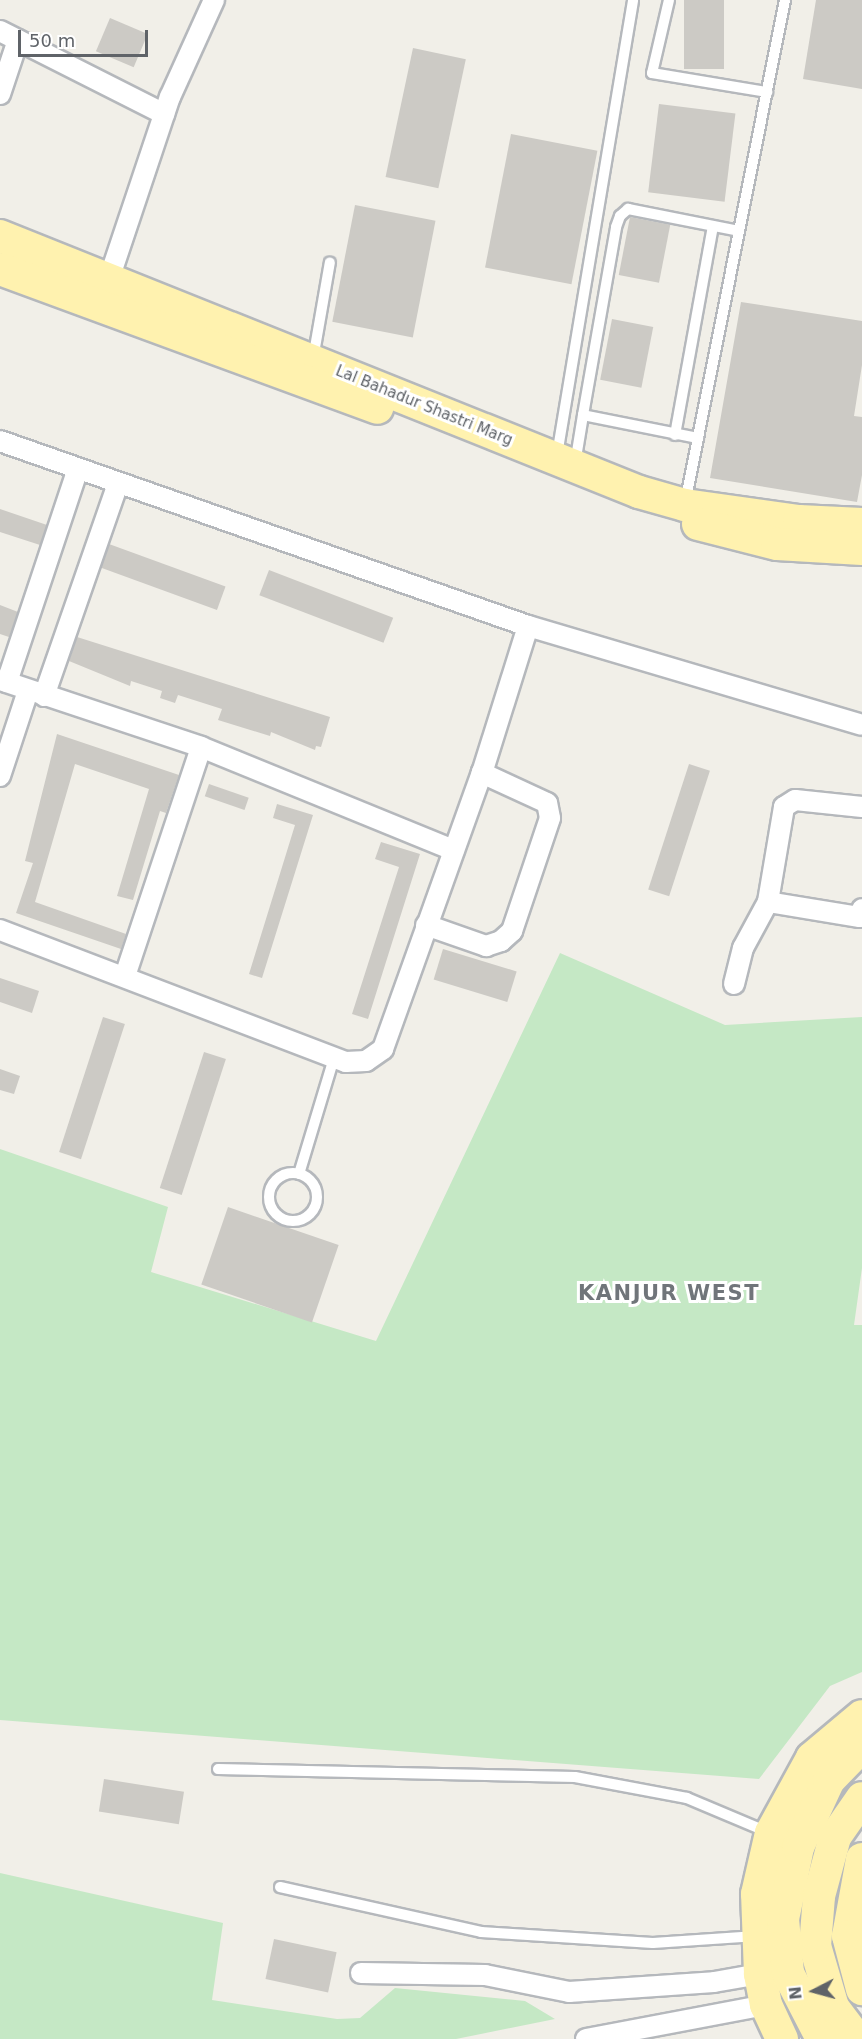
<!DOCTYPE html>
<html>
<head>
<meta charset="utf-8">
<style>
	body { margin:0 }
	#map { position:relative; width:862px; height:2039px; overflow:hidden; background:#f1efe8; font-family:"DejaVu Sans",sans-serif }
	div>[style] { position:absolute }
	.green>* { inset:0; background:#c5e8c5 }
	.building>* { inset:0; background:#cccac5; transform-origin:0 0 }
	.roads { filter:drop-shadow(2px 0 #b5b8bc) drop-shadow(-2px 0 #b5b8bc) drop-shadow(0 2px #b5b8bc) drop-shadow(0 -2px #b5b8bc) }
	.lane>* { height:10px; margin:-5px; padding:0 5px; transform-origin:5px; border-radius:5px; background:#fff }
	.lane>.ring { margin:-5px; padding:0; box-sizing:content-box; background:none; border:10px solid #fff; border-radius:50% }
	.street>* { height:20px; margin:-10px; padding:0 10px; transform-origin:10px; border-radius:10px; background:#fff }
	.primary>* { height:32px; margin:-16px; padding:0 16px; transform-origin:16px; border-radius:16px; background:#fff2af }
	span { translate:-50% -50%; white-space:nowrap; text-align:center; line-height:1.15; -webkit-text-stroke:6px #fff; paint-order:stroke }
	.street-label { font-size:15px; color:#5f6368 }
	.district-label { font-size:21px; color:#70757a; font-weight:700; letter-spacing:1.5px }
	.north { position:absolute; left:784px; top:1961px; width:60px; height:60px; -webkit-text-stroke:4px #fff; paint-order:stroke; rotate:264deg; font-size:16px; font-weight:700; line-height:24px; text-align:center; color:#5f6368 }
	.north::after { content:''; display:block; margin:auto; width:21px; height:27px; background:#5f6368; clip-path:polygon(50% 0,100% 100%,50% 72%,0 100%) }
	.scale { position:absolute; left:18px; top:30px; width:130px; height:27px; box-sizing:border-box; border:3px solid #5f6368; border-top:0; padding-left:8px; font-size:18px; line-height:21px; white-space:nowrap; color:#5f6368; -webkit-text-stroke:4px #fff; paint-order:stroke }
</style>
</head>
<body>
<div id="map">
	<div class="green">
		<i style="clip-path:polygon(560px 953px,725px 1025px,862px 1017px,862px 1268px,854px 1325px,862px 1325px,862px 1672px,830px 1686px,759px 1779px,0 1720px,0 1149px,168px 1207px,151px 1272px,376px 1341px)"></i>
		<i style="clip-path:polygon(0 1873px,223px 1923px,212px 2000px,337px 2019px,360px 2018px,395px 1988px,525px 2001px,555px 2019px,456px 2039px,0 2039px)"></i>
	</div>
	<div class="building">
		<i style="left:684px;top:0;width:40px;height:69px"></i>
		<i style="clip-path:polygon(816px 0,862px 0,862px 89px,803px 79px)"></i>
		<i style="left:110px;top:18px;width:41px;height:36px;rotate:23deg"></i>
		<i style="left:413px;top:48px;width:54px;height:132px;rotate:12deg"></i>
		<i style="left:659px;top:104px;width:77px;height:89px;rotate:7deg"></i>
		<i style="left:511px;top:134px;width:88px;height:136px;rotate:11deg"></i>
		<i style="left:355px;top:205px;width:82px;height:119px;rotate:11deg"></i>
		<i style="left:630px;top:217px;width:41px;height:59px;rotate:11deg"></i>
		<i style="clip-path:polygon(741px 302px,862px 321px,862px 365px,854px 416px,862px 417px,862px 475px,857px 502px,710px 478px)"></i>
		<i style="left:612px;top:319px;width:42px;height:62px;rotate:11deg"></i>
		<i style="clip-path:polygon(0 509px,47px 525px,40px 545px,0 532px)"></i>
		<i style="left:109px;top:544px;width:124px;height:25px;rotate:20deg"></i>
		<i style="left:269px;top:570px;width:133px;height:27px;rotate:21deg"></i>
		<i style="clip-path:polygon(0 605px,18px 612px,9px 637px,0 634px)"></i>
		<i style="clip-path:polygon(77px 637px,330px 717px,321px 747px,316px 746px,315px 750px,271px 732px,270px 736px,218px 720px,222px 709px,178px 695px,175px 703px,160px 698px,162px 691px,131px 681px,130px 686px,69px 661px)"></i>
		<i style="clip-path:polygon(57px 734px,179px 775px,166px 813px,160px 811px,133px 900px,117px 896px,149px 789px,75px 764px,35px 902px,126px 934px,121px 949px,16px 913px,33px 863px,25px 861px)"></i>
		<i style="left:689px;top:764px;width:22px;height:132px;rotate:18deg"></i>
		<i style="left:209px;top:784px;width:42px;height:13px;rotate:19deg"></i>
		<i style="clip-path:polygon(277px 804px,313px 815px,262px 978px,249px 974px,295px 825px,273px 818px)"></i>
		<i style="clip-path:polygon(381px 842px,420px 854px,368px 1019px,352px 1014px,399px 867px,375px 859px)"></i>
		<i style="left:443px;top:949px;width:77px;height:32px;rotate:17deg"></i>
		<i style="clip-path:polygon(0 978px,39px 991px,32px 1013px,0 1002px)"></i>
		<i style="left:103px;top:1017px;width:23px;height:142px;rotate:18deg"></i>
		<i style="left:204px;top:1052px;width:23px;height:143px;rotate:18deg"></i>
		<i style="clip-path:polygon(0 1069px,20px 1076px,14px 1094px,0 1090px)"></i>
		<i style="left:228px;top:1207px;width:117px;height:82px;rotate:19deg"></i>
		<i style="left:104px;top:1779px;width:81px;height:33px;rotate:9deg"></i>
		<i style="left:274px;top:1939px;width:64px;height:41px;rotate:12deg"></i>
	</div>
	<div class="roads">
		<div class="lane">
			<i style="left:669px;top:0;width:75px;rotate:103.1deg"></i>
			<i style="left:652px;top:73px;width:117px;rotate:9.4deg"></i>
			<i style="left:313px;top:359px;width:98px;rotate:-80.1deg"></i>
			<i style="left:675px;top:435px;width:212px;rotate:-79.7deg"></i>
			<i style="left:698px;top:438px;width:117px;rotate:-168.7deg"></i>
			<i style="left:583px;top:415px;width:191px;rotate:-80deg"></i>
			<i style="left:616px;top:227px;width:12px;rotate:-70deg"></i>
			<i style="left:620px;top:216px;width:11px;rotate:-41deg"></i>
			<i style="left:628px;top:209px;width:113px;rotate:11.2deg"></i>
			<i style="left:557px;top:455px;width:461px;rotate:-80.5deg"></i>
			<i style="left:575px;top:464px;width:50px;rotate:-80.7deg"></i>
			<i style="left:685px;top:503px;width:513px;rotate:-78.76deg"></i>
			<i class="ring" style="left:269px;top:1173px;width:38px;height:38px"></i>
			<i style="left:299px;top:1174px;width:121px;rotate:-73.2deg"></i>
			<i style="left:218px;top:1769px;width:357px;rotate:1.3deg"></i>
			<i style="left:575px;top:1777px;width:114px;rotate:10.6deg"></i>
			<i style="left:687px;top:1798px;width:88px;rotate:22.8deg"></i>
			<i style="left:280px;top:1887px;width:206px;rotate:12.6deg"></i>
			<i style="left:481px;top:1932px;width:172px;rotate:3.7deg"></i>
			<i style="left:653px;top:1943px;width:104px;rotate:-3.9deg"></i>
		</div>
		<div class="street">
			<i style="left:0;top:31px;width:184px;rotate:26.8deg"></i>
			<i style="left:0;top:94px;width:57px;rotate:-71.6deg"></i>
			<i style="left:109px;top:279px;width:192px;rotate:-71.5deg"></i>
			<i style="left:170px;top:97px;width:107px;rotate:-65.6deg"></i>
			<i style="left:0;top:441px;width:559px;rotate:19.31deg"></i>
			<i style="left:528px;top:626px;width:348px;rotate:16.5deg"></i>
			<i style="left:0;top:680px;width:212px;rotate:18.4deg"></i>
			<i style="left:201px;top:747px;width:273px;rotate:22.2deg"></i>
			<i style="left:7px;top:682px;width:225px;rotate:-71.6deg"></i>
			<i style="left:44px;top:696px;width:225px;rotate:-70.8deg"></i>
			<i style="left:0;top:776px;width:89px;rotate:-71.8deg"></i>
			<i style="left:862px;top:807px;width:67px;rotate:-174deg"></i>
			<i style="left:795px;top:800px;width:13px;rotate:148deg"></i>
			<i style="left:784px;top:807px;width:96px;rotate:99.6deg"></i>
			<i style="left:768px;top:902px;width:93px;rotate:9.3deg"></i>
			<i style="left:860px;top:917px;width:8px;rotate:-76deg"></i>
			<i style="left:426px;top:925px;width:64px;rotate:19.3deg"></i>
			<i style="left:486px;top:946px;width:16px;rotate:-18deg"></i>
			<i style="left:501px;top:941px;width:15px;rotate:-42deg"></i>
			<i style="left:512px;top:931px;width:119px;rotate:-71.4deg"></i>
			<i style="left:550px;top:818px;width:15px;rotate:-101deg"></i>
			<i style="left:547px;top:803px;width:72px;rotate:-155.2deg"></i>
			<i style="left:0;top:930px;width:370px;rotate:20.9deg"></i>
			<i style="left:346px;top:1062px;width:20px;rotate:-3deg"></i>
			<i style="left:366px;top:1061px;width:21px;rotate:-35deg"></i>
			<i style="left:383px;top:1049px;width:293px;rotate:-70.3deg"></i>
			<i style="left:482px;top:773px;width:154px;rotate:-72.6deg"></i>
			<i style="left:125px;top:976px;width:241px;rotate:-71.6deg"></i>
			<i style="left:734px;top:984px;width:37px;rotate:-76deg"></i>
			<i style="left:743px;top:948px;width:52px;rotate:-61.5deg"></i>
			<i style="left:361px;top:1973px;width:124px;rotate:0.9deg"></i>
			<i style="left:485px;top:1975px;width:86px;rotate:11.4deg"></i>
			<i style="left:569px;top:1992px;width:145px;rotate:-3.9deg"></i>
			<i style="left:714px;top:1982px;width:47px;rotate:-9.9deg"></i>
			<i style="left:586px;top:2039px;width:183px;rotate:-10.7deg"></i>
		</div>
		<div class="primary">
			<i style="left:0;top:236px;width:688px;rotate:21.83deg"></i>
			<i style="left:639px;top:492px;width:48px;rotate:15.8deg"></i>
			<i style="left:685px;top:505px;width:115px;rotate:8deg"></i>
			<i style="left:799px;top:521px;width:63px;rotate:2.7deg"></i>
			<i style="left:0;top:269px;width:402px;rotate:20.2deg"></i>
			<i style="left:698px;top:524px;width:81px;rotate:14.2deg"></i>
			<i style="left:777px;top:544px;width:85px;rotate:3.4deg"></i>
			<i style="left:862px;top:1859px;width:78px;rotate:100.3deg"></i>
			<i style="left:848px;top:1936px;width:55px;rotate:75.2deg"></i>
			<i style="left:782px;top:2039px;width:38px;rotate:-115deg"></i>
			<i style="left:766px;top:2005px;width:32px;rotate:-101deg"></i>
			<i style="left:760px;top:1974px;width:80px;rotate:-92.1deg"></i>
			<i style="left:757px;top:1894px;width:63px;rotate:-77.1deg"></i>
			<i style="left:771px;top:1833px;width:85px;rotate:-61.3deg"></i>
			<i style="left:812px;top:1758px;width:65px;rotate:-40deg"></i>
			<i style="left:822px;top:2039px;width:74px;rotate:-117.3deg"></i>
			<i style="left:788px;top:1973px;width:54px;rotate:-95.3deg"></i>
			<i style="left:783px;top:1919px;width:74px;rotate:-78.2deg"></i>
			<i style="left:798px;top:1847px;width:74px;rotate:-65.2deg"></i>
			<i style="left:829px;top:1780px;width:47px;rotate:-45.9deg"></i>
			<i style="left:857px;top:2039px;width:40px;rotate:-127deg"></i>
			<i style="left:833px;top:2007px;width:64px;rotate:-106.4deg"></i>
			<i style="left:815px;top:1946px;width:50px;rotate:-85.4deg"></i>
			<i style="left:819px;top:1896px;width:61px;rotate:-74.8deg"></i>
			<i style="left:835px;top:1837px;width:47px;rotate:-55.3deg"></i>
		</div>
	</div>
	<div class="street-label">
		<span style="left:424px;top:406px;rotate:22deg">Lal Bahadur Shastri Marg</span>
	</div>
	<div class="district-label">
		<span style="left:669px;top:1293px">KANJUR WEST</span>
	</div>
	<div class="north">N</div>
	<div class="scale">50 m</div>
</div>
</body>
</html>
